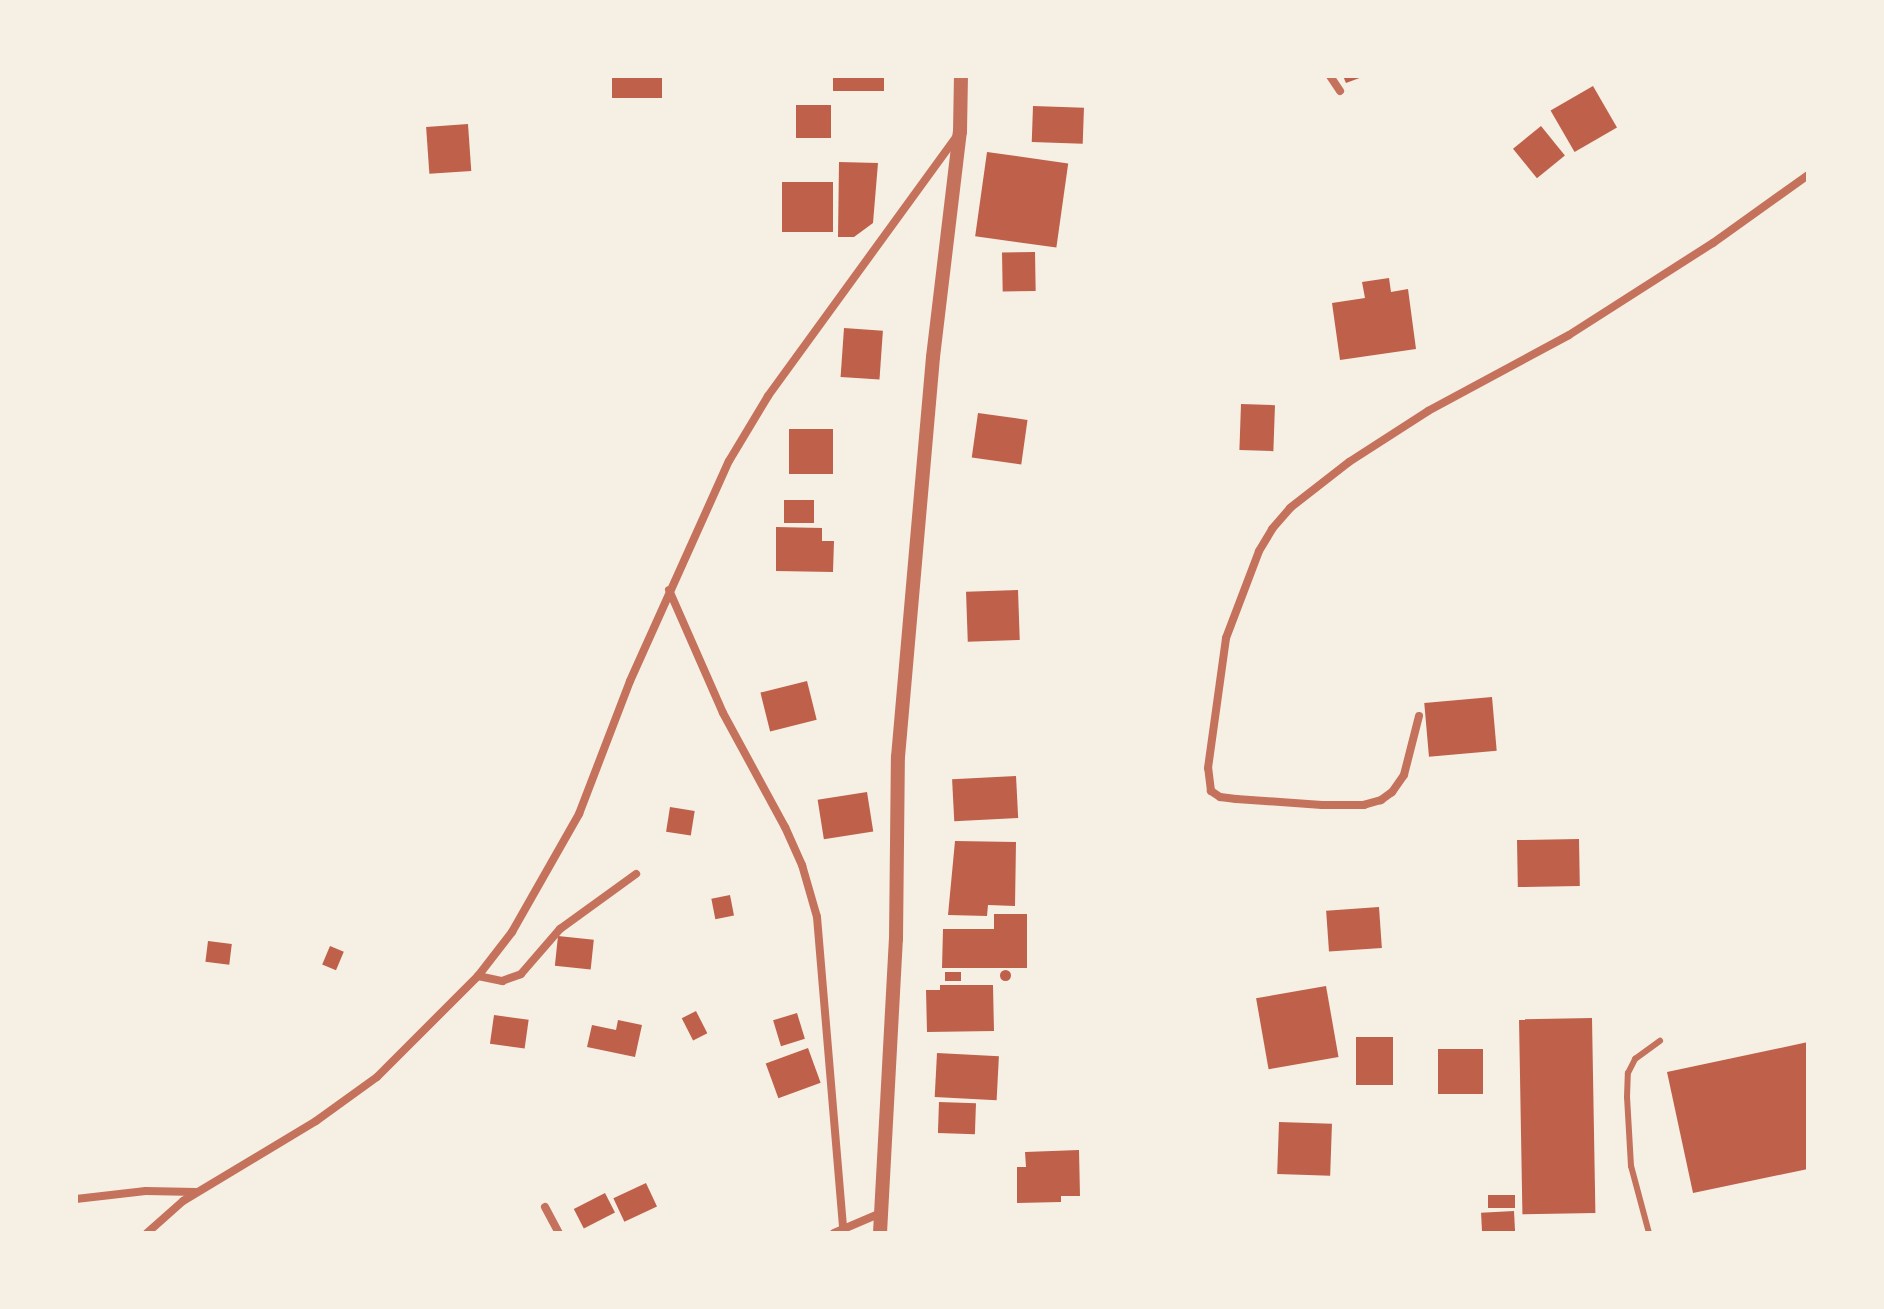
<!DOCTYPE html>
<html>
<head>
<meta charset="utf-8">
<style>
	body { margin:0 }
	#map { position:relative; width:1884px; height:1309px; overflow:hidden; background:#f6efe4; font-family:Signika,sans-serif }
	div>[style] { position:absolute }
	.building>* { inset:0; background:#bf614a; transform-origin:0 0 }
	.round { border-radius:50% }
	.service>* { height:6px; margin:-3px; padding:0 3px; transform-origin:3px; border-radius:3px; background:#c5725c }
	.minor>* { height:8px; margin:-4px; padding:0 4px; transform-origin:4px; border-radius:4px; background:#c5725c }
	.tertiary>* { height:14px; margin:-7px; padding:0 7px; transform-origin:7px; border-radius:7px; background:#c5725c }
	span { translate:-50% -50%; white-space:nowrap; text-align:center; line-height:1.15; -webkit-text-stroke:6px #f6efe4; paint-order:stroke }
	.frame { position:absolute; inset:0; border:78px solid #f6efe4; pointer-events:none }
</style>
</head>
<body>
<div id="map">
	<div class="building">
		<i style="left:612px;top:76px;width:50px;height:22px"></i>
		<i style="left:833px;top:76px;width:51px;height:15px"></i>
		<i style="clip-path:polygon(1343px 76px,1365px 76px,1346px 83px)"></i>
		<i style="left:1593px;top:86px;width:48px;height:49px;rotate:60deg"></i>
		<i style="left:831px;top:105px;width:33px;height:35px;rotate:90deg"></i>
		<i style="left:1033px;top:106px;width:51px;height:36px;rotate:2deg"></i>
		<i style="left:468px;top:124px;width:47px;height:42px;rotate:86deg"></i>
		<i style="left:1541px;top:126px;width:38px;height:36px;rotate:51deg"></i>
		<i style="left:987px;top:152px;width:82px;height:85px;rotate:8deg"></i>
		<i style="clip-path:polygon(839px 162px,878px 163px,873px 223px,854px 237px,838px 237px)"></i>
		<i style="left:833px;top:182px;width:50px;height:51px;rotate:90deg"></i>
		<i style="left:1035px;top:252px;width:39px;height:33px;rotate:89deg"></i>
		<i style="clip-path:polygon(1389px 278px,1391px 292px,1408px 289px,1416px 349px,1340px 360px,1332px 303px,1365px 298px,1362px 282px)"></i>
		<i style="left:844px;top:328px;width:39px;height:49px;rotate:4deg"></i>
		<i style="left:1241px;top:404px;width:34px;height:46px;rotate:2deg"></i>
		<i style="left:978px;top:413px;width:50px;height:45px;rotate:8deg"></i>
		<i style="left:833px;top:429px;width:45px;height:44px;rotate:90deg"></i>
		<i style="left:784px;top:500px;width:30px;height:23px"></i>
		<i style="clip-path:polygon(776px 527px,822px 528px,822px 541px,834px 541px,833px 572px,776px 571px)"></i>
		<i style="left:1018px;top:590px;width:50px;height:52px;rotate:88deg"></i>
		<i style="left:807px;top:681px;width:40px;height:48px;rotate:76deg"></i>
		<i style="left:1492px;top:697px;width:54px;height:68px;rotate:85deg"></i>
		<i style="left:1016px;top:776px;width:42px;height:64px;rotate:87deg"></i>
		<i style="left:867px;top:792px;width:40px;height:50px;rotate:81deg"></i>
		<i style="left:670px;top:807px;width:25px;height:25px;rotate:9deg"></i>
		<i style="left:1579px;top:839px;width:47px;height:62px;rotate:89deg"></i>
		<i style="clip-path:polygon(955px 841px,1016px 842px,1015px 906px,988px 905px,987px 916px,948px 915px)"></i>
		<i style="left:730px;top:895px;width:21px;height:19px;rotate:79deg"></i>
		<i style="left:1379px;top:907px;width:41px;height:53px;rotate:86deg"></i>
		<i style="clip-path:polygon(994px 914px,1027px 914px,1027px 968px,942px 968px,943px 929px,994px 929px)"></i>
		<i style="left:558px;top:936px;width:36px;height:30px;rotate:6deg"></i>
		<i style="left:208px;top:941px;width:24px;height:21px;rotate:7deg"></i>
		<i style="left:330px;top:946px;width:15px;height:20px;rotate:23deg"></i>
		<i class="round" style="left:999.5px;top:969.5px;width:11px;height:11px"></i>
		<i style="left:945px;top:972px;width:16px;height:9px"></i>
		<i style="clip-path:polygon(940px 985px,993px 985px,994px 1031px,927px 1032px,926px 990px,940px 990px)"></i>
		<i style="left:1326px;top:986px;width:72px;height:71px;rotate:80deg"></i>
		<i style="left:696px;top:1011px;width:25px;height:16px;rotate:63deg"></i>
		<i style="left:797px;top:1013px;width:27px;height:25px;rotate:73deg"></i>
		<i style="left:494px;top:1015px;width:35px;height:29px;rotate:8deg"></i>
		<i style="left:1592px;top:1018px;width:195px;height:73px;rotate:89deg"></i>
		<i style="clip-path:polygon(618px 1020px,642px 1025px,635px 1057px,587px 1047px,592px 1025px,616px 1030px)"></i>
		<i style="left:1356px;top:1037px;width:37px;height:48px"></i>
		<i style="clip-path:polygon(1808px 1042px,1808px 1169px,1693px 1193px,1667px 1072px)"></i>
		<i style="left:808px;top:1048px;width:37px;height:45px;rotate:70deg"></i>
		<i style="left:1438px;top:1049px;width:45px;height:45px"></i>
		<i style="left:937px;top:1053px;width:62px;height:44px;rotate:3deg"></i>
		<i style="left:939px;top:1102px;width:37px;height:31px;rotate:2deg"></i>
		<i style="left:1279px;top:1122px;width:53px;height:52px;rotate:2deg"></i>
		<i style="clip-path:polygon(1079px 1150px,1080px 1196px,1061px 1196px,1061px 1202px,1017px 1203px,1017px 1167px,1026px 1167px,1025px 1152px)"></i>
		<i style="left:646px;top:1183px;width:26px;height:36px;rotate:65deg"></i>
		<i style="left:605px;top:1193px;width:22px;height:35px;rotate:63deg"></i>
		<i style="left:1488px;top:1195px;width:27px;height:13px"></i>
		<i style="left:1514px;top:1211px;width:22px;height:33px;rotate:87deg"></i>
	</div>
	<div class="service">
		<i style="left:1649px;top:1233px;width:69px;rotate:-105deg"></i>
		<i style="left:1631px;top:1166px;width:69px;rotate:-93.3deg"></i>
		<i style="left:1627px;top:1097px;width:24px;rotate:-88deg"></i>
		<i style="left:1628px;top:1073px;width:16px;rotate:-63deg"></i>
		<i style="left:1635px;top:1059px;width:31px;rotate:-36deg"></i>
	</div>
	<div class="minor">
		<i style="left:1330px;top:76px;width:18px;rotate:56deg"></i>
		<i style="left:669px;top:590px;width:134px;rotate:66.3deg"></i>
		<i style="left:723px;top:713px;width:130px;rotate:61.5deg"></i>
		<i style="left:785px;top:827px;width:42px;rotate:65.9deg"></i>
		<i style="left:802px;top:865px;width:54px;rotate:73.9deg"></i>
		<i style="left:817px;top:917px;width:313px;rotate:85.2deg"></i>
		<i style="left:1419px;top:716px;width:61px;rotate:104.3deg"></i>
		<i style="left:1404px;top:775px;width:21px;rotate:125deg"></i>
		<i style="left:1392px;top:792px;width:14px;rotate:144deg"></i>
		<i style="left:1381px;top:800px;width:18px;rotate:164deg"></i>
		<i style="left:1364px;top:805px;width:42px;rotate:180deg"></i>
		<i style="left:1322px;top:805px;width:86px;rotate:-176deg"></i>
		<i style="left:1236px;top:799px;width:16px;rotate:-173deg"></i>
		<i style="left:1220px;top:797px;width:11px;rotate:-146deg"></i>
		<i style="left:1211px;top:791px;width:23px;rotate:-97deg"></i>
		<i style="left:1208px;top:768px;width:131px;rotate:-82.1deg"></i>
		<i style="left:1226px;top:638px;width:93px;rotate:-69.2deg"></i>
		<i style="left:1259px;top:551px;width:26px;rotate:-59deg"></i>
		<i style="left:1272px;top:529px;width:28px;rotate:-49deg"></i>
		<i style="left:1290px;top:508px;width:75px;rotate:-37.9deg"></i>
		<i style="left:1349px;top:462px;width:94px;rotate:-32.8deg"></i>
		<i style="left:1428px;top:411px;width:160px;rotate:-28.3deg"></i>
		<i style="left:1569px;top:335px;width:171px;rotate:-32.6deg"></i>
		<i style="left:1713px;top:243px;width:117px;rotate:-35.6deg"></i>
		<i style="left:478px;top:976px;width:25px;rotate:12deg"></i>
		<i style="left:502px;top:981px;width:20px;rotate:-20deg"></i>
		<i style="left:521px;top:974px;width:60px;rotate:-49.1deg"></i>
		<i style="left:560px;top:929px;width:94px;rotate:-35.9deg"></i>
		<i style="left:76px;top:1199px;width:70px;rotate:-6.5deg"></i>
		<i style="left:146px;top:1191px;width:50px;rotate:1.1deg"></i>
		<i style="left:545px;top:1207px;width:30px;rotate:62deg"></i>
		<i style="left:147px;top:1233px;width:48px;rotate:-41.6deg"></i>
		<i style="left:183px;top:1201px;width:155px;rotate:-31deg"></i>
		<i style="left:316px;top:1121px;width:75px;rotate:-35.8deg"></i>
		<i style="left:377px;top:1077px;width:143px;rotate:-45deg"></i>
		<i style="left:478px;top:976px;width:56px;rotate:-52.3deg"></i>
		<i style="left:512px;top:932px;width:136px;rotate:-60.4deg"></i>
		<i style="left:579px;top:814px;width:142px;rotate:-69deg"></i>
		<i style="left:630px;top:681px;width:241px;rotate:-65.8deg"></i>
		<i style="left:729px;top:461px;width:76px;rotate:-59deg"></i>
		<i style="left:768px;top:396px;width:321px;rotate:-54deg"></i>
		<i style="left:834px;top:1233px;width:51px;rotate:-23.1deg"></i>
	</div>
	<div class="tertiary">
		<i style="left:880px;top:1233px;width:294px;rotate:-86.9deg"></i>
		<i style="left:896px;top:939px;width:182px;rotate:-89.4deg"></i>
		<i style="left:898px;top:757px;width:402px;rotate:-85deg"></i>
		<i style="left:933px;top:357px;width:227px;rotate:-83.2deg"></i>
		<i style="left:960px;top:132px;width:56px;rotate:-89deg"></i>
	</div>
	<div class="frame"></div>
</div>
</body>
</html>
